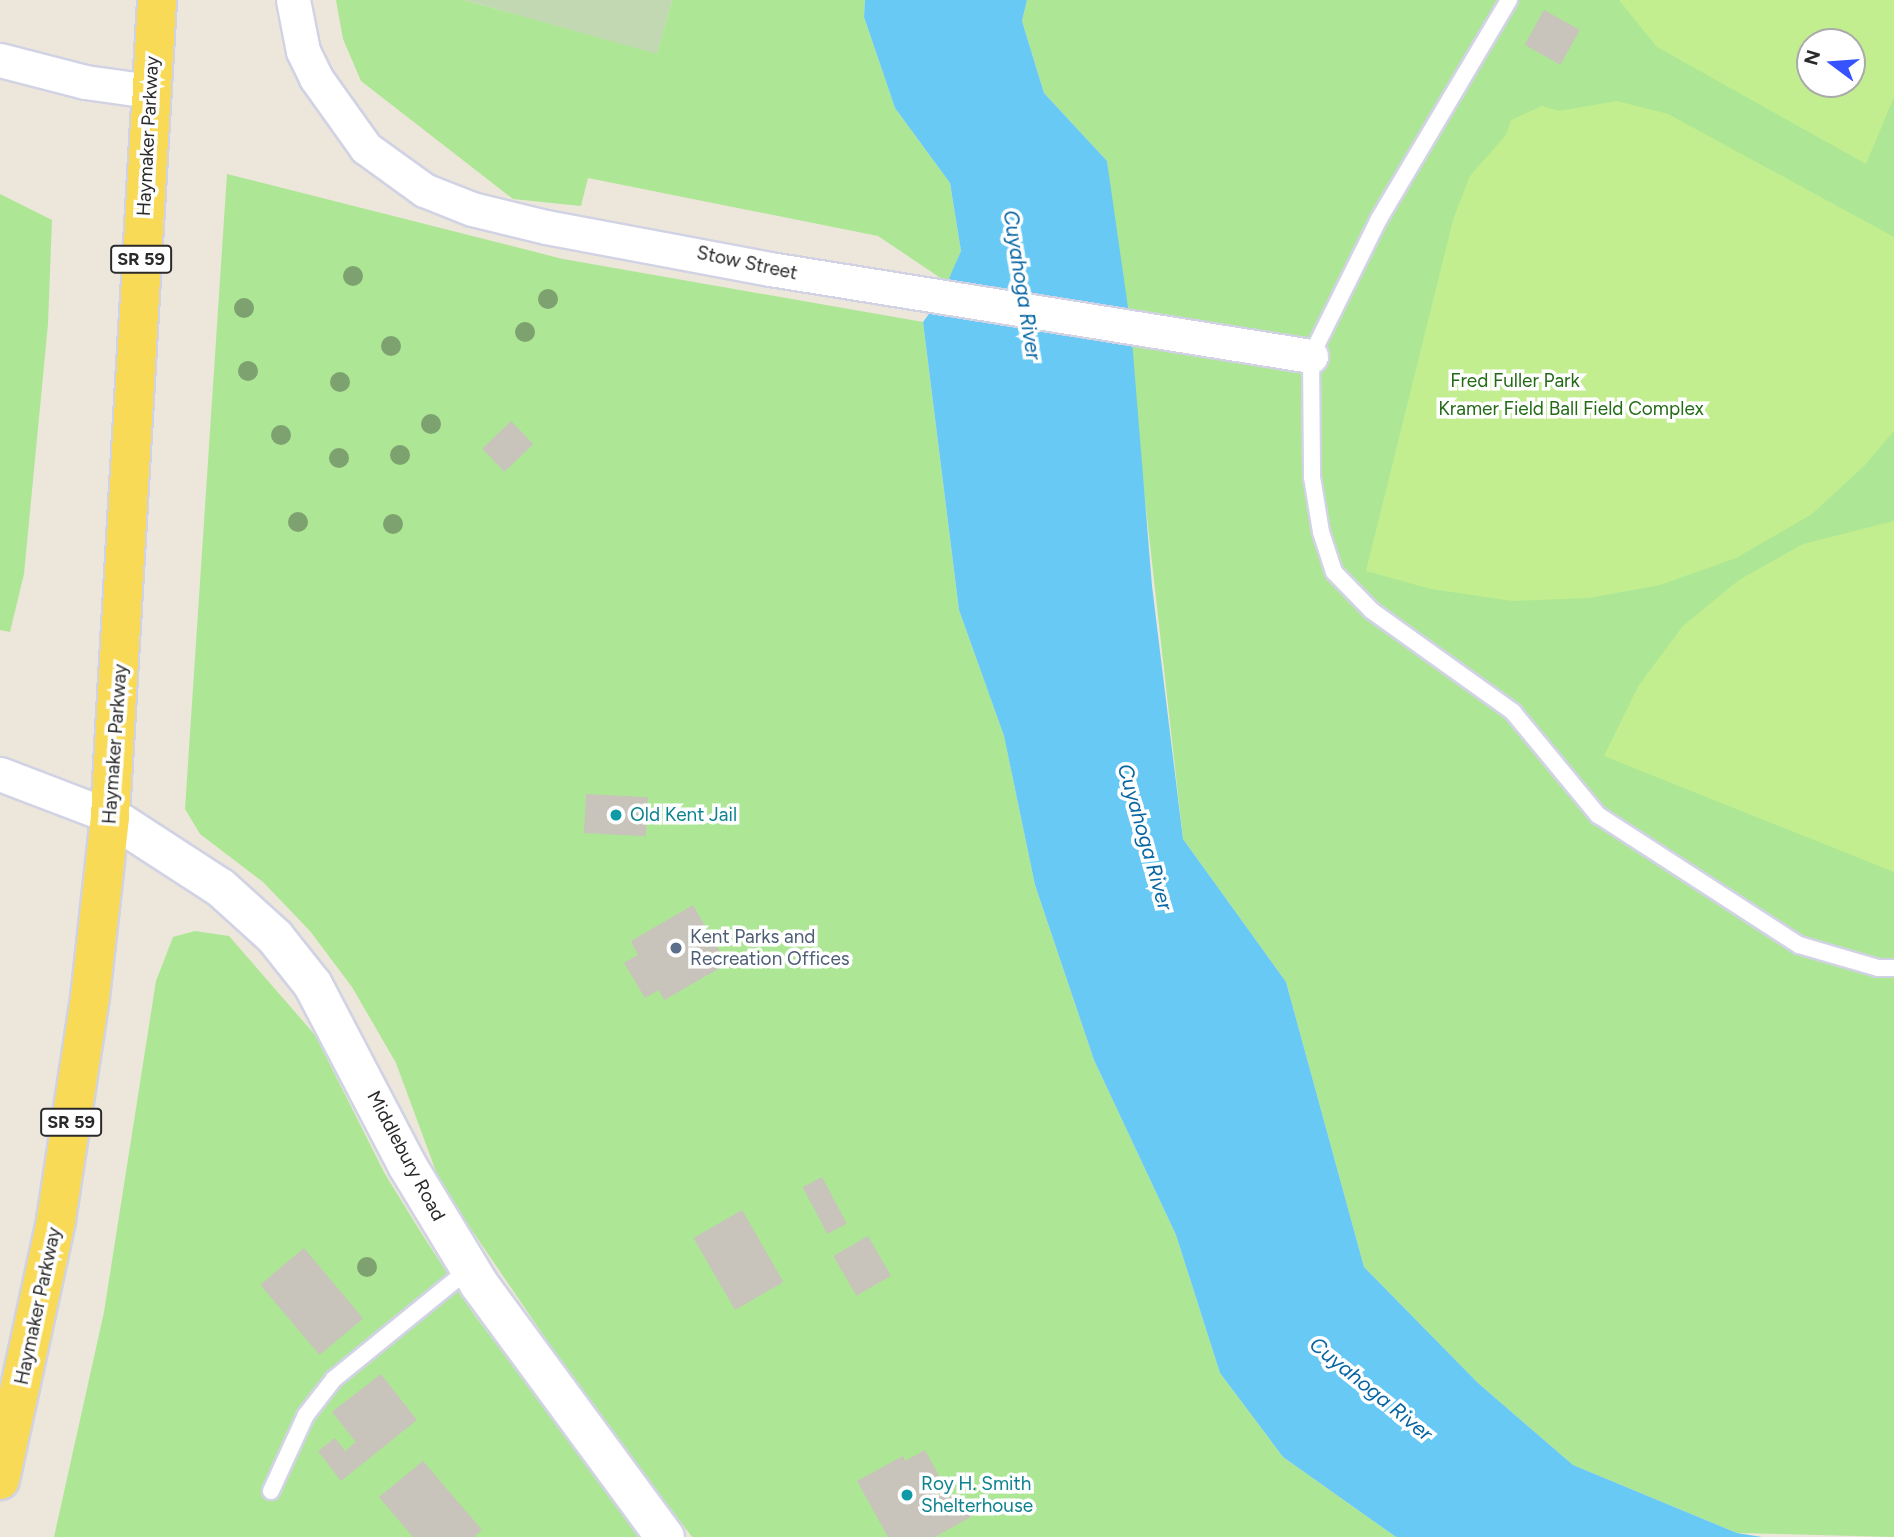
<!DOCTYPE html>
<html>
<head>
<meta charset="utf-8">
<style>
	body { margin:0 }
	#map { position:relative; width:1894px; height:1537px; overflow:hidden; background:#ede6db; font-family:Figtree,sans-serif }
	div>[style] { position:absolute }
	.green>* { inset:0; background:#ade795 }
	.cemetery>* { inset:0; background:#c2d8b2 }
	.pitch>* { inset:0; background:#c2ee90 }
	.water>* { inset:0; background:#69c9f5 }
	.building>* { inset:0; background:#c8c3bb; transform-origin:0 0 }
	.roads { filter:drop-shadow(2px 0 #d1d3e4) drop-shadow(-2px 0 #d1d3e4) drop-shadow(0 2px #d1d3e4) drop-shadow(0 -2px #d1d3e4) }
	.service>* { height:16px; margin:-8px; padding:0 8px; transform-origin:8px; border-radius:8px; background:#fff }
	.minor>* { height:33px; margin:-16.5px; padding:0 16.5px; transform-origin:16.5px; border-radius:16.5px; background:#fff }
	.tertiary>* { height:38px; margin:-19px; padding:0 19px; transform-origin:19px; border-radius:19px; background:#fff }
	.primary>* { height:38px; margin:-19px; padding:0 19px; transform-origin:19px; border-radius:19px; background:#f8da56 }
	.trees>* { width:20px; height:20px; margin:-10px; border-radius:50%; background:#7ea26f }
	.dots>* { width:19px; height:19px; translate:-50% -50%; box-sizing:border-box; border:4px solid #fff; border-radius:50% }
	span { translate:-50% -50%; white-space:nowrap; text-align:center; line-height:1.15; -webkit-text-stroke:7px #fff; paint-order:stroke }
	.shield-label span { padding:2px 5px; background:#fff; border:2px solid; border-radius:5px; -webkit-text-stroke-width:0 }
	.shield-label { font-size:18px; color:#2a2a2a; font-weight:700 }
	.street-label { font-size:19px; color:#2a2a2a }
	.park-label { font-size:19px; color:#246b16 }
	.culture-label { font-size:19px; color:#0d838f }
	.left { translate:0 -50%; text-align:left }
	.service-label { font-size:19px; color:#4e5e75 }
	.water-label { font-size:21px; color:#0665a2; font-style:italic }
	.north { position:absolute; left:1796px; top:28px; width:70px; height:70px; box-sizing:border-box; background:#fff; border:2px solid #aaa; border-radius:50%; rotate:286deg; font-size:19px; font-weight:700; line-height:28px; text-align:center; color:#2a2a2a }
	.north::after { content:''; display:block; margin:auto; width:24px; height:32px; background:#3752ff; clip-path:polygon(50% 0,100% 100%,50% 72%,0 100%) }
</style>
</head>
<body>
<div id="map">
	<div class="green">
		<i style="clip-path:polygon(336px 0,464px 0,657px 53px,672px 0,865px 0,864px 17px,895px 108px,950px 183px,961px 251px,948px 283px,878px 236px,588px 178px,581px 206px,513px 199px,361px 81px,343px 39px)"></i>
		<i style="clip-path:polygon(evenodd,1027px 0,1894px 0,1894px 1537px,1737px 1533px,1573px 1465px,1478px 1383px,1364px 1267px,1286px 982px,1183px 839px,1107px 161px,1044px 93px,1022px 21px,1027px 0,1810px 42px,1852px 42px,1852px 84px,1810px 84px,1810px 42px)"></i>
		<i style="clip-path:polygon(227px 174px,563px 259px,923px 322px,959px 610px,1004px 736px,1035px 885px,1094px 1060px,1176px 1235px,1220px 1373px,1283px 1457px,1396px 1537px,692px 1537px,578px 1386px,441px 1185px,396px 1063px,352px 987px,310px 931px,263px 882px,200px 834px,185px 809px)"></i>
		<i style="clip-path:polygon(0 194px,52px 220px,48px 324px,24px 574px,10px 632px,0 630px)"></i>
		<i style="clip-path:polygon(195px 931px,229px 936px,315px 1035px,385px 1174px,420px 1231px,475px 1316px,644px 1537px,54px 1537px,104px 1312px,156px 981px,173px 937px)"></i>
	</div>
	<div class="cemetery">
		<i style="clip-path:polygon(464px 0,672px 0,657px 54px)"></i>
	</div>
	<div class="pitch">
		<i style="clip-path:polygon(evenodd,1619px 0,1894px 0,1894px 97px,1866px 164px,1657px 47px,1619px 0,1852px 42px,1852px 84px,1810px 84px,1810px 42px,1852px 42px)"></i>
		<i style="clip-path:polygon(1617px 101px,1668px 114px,1894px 237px,1894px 431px,1865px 465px,1812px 514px,1736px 558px,1660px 585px,1589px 598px,1513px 601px,1431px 589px,1366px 571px,1453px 220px,1470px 176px,1506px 135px,1511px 120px,1542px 106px,1559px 111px)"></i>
		<i style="clip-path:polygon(1894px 521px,1894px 872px,1604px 756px,1639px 685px,1683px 626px,1739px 580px,1803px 544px)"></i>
	</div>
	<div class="water">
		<i style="clip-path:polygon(865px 0,1027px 0,1022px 21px,1044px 93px,1107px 161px,1131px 328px,1152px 586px,1183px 839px,1286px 982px,1364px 1267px,1478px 1383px,1573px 1465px,1737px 1533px,1762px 1537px,1396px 1537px,1283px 1457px,1220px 1373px,1176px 1235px,1094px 1060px,1035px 885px,1004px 736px,959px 610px,923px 322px,940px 299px,961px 251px,950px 183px,895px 108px,864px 17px)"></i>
	</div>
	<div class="building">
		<i style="left:1544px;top:10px;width:41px;height:40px;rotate:29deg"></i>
		<i style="left:511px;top:421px;width:32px;height:40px;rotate:46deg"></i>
		<i style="left:586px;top:794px;width:62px;height:39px;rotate:3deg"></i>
		<i style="clip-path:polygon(693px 905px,727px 964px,664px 1000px,659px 990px,645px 998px,624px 963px,638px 955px,631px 941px)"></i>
		<i style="left:822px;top:1177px;width:53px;height:22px;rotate:62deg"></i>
		<i style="left:742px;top:1210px;width:83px;height:56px;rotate:60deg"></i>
		<i style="left:868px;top:1236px;width:46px;height:40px;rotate:60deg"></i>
		<i style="left:304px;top:1248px;width:92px;height:57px;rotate:50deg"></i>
		<i style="clip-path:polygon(381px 1374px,417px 1420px,341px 1481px,318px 1451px,335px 1438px,345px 1451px,356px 1442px,332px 1412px)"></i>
		<i style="clip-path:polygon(925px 1450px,951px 1497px,958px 1493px,971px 1517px,935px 1537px,888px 1537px,857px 1481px,903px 1456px,905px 1461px)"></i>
		<i style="clip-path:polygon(423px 1461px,482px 1530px,474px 1537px,413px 1537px,379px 1497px)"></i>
	</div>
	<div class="roads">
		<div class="service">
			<i style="left:1509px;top:0;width:255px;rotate:120.7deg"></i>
			<i style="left:1379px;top:219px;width:153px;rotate:116.4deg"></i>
			<i style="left:1311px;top:356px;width:121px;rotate:89.5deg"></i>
			<i style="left:1312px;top:477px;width:56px;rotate:80.7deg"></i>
			<i style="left:1321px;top:532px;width:42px;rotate:72deg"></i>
			<i style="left:1334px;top:572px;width:54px;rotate:45.7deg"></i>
			<i style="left:1372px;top:611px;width:173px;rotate:35.6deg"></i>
			<i style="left:1513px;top:712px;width:134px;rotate:50.5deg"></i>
			<i style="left:1598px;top:815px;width:239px;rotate:32.9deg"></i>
			<i style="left:1799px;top:945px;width:82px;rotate:16.2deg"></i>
			<i style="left:1878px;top:968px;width:16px"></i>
			<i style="left:271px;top:1491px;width:84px;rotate:-65.3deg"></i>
			<i style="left:306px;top:1415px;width:46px;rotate:-52.1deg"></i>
			<i style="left:334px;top:1379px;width:174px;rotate:-39.2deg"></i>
		</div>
		<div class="minor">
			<i style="left:293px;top:0;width:52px;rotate:78.9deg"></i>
			<i style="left:303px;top:51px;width:30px;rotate:64deg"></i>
			<i style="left:316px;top:78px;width:86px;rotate:54.5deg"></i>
			<i style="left:366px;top:148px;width:72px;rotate:35.9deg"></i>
			<i style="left:424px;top:190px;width:52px;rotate:21.6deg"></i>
			<i style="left:472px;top:209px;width:76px;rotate:13.7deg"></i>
			<i style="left:546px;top:227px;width:228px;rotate:10.6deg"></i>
			<i style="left:770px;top:269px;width:548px;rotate:9.14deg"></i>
			<i style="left:0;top:60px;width:88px;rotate:14.5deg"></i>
			<i style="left:85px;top:82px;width:66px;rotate:7.9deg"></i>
			<i style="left:0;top:774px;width:118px;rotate:20.9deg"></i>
		</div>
		<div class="tertiary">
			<i style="left:110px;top:816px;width:132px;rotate:33deg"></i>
			<i style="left:221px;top:888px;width:73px;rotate:42.2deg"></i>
			<i style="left:275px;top:937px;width:61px;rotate:51.6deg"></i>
			<i style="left:313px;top:985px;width:203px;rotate:62.4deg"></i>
			<i style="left:407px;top:1165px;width:139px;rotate:58.8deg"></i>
			<i style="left:479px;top:1284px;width:314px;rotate:53.7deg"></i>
		</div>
		<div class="primary">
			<i style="left:0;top:1480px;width:266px;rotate:-77.8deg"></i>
			<i style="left:56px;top:1220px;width:225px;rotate:-81.3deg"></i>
			<i style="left:90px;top:998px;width:183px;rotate:-83.7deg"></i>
			<i style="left:110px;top:816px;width:817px;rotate:-86.7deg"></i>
		</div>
	</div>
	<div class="trees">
		<i style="left:353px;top:276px"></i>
		<i style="left:548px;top:299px"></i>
		<i style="left:244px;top:308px"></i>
		<i style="left:525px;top:332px"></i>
		<i style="left:391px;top:346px"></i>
		<i style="left:248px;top:371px"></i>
		<i style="left:340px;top:382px"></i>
		<i style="left:431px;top:424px"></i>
		<i style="left:281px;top:435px"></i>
		<i style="left:400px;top:455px"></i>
		<i style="left:339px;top:458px"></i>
		<i style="left:298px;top:522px"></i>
		<i style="left:393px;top:524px"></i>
		<i style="left:367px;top:1267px"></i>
	</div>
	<div class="dots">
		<i style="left:616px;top:815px;background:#0f9aa8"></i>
		<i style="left:676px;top:948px;background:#5c6f8a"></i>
		<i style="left:907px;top:1495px;background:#0f9aa8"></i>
	</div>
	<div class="shield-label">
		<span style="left:141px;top:259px">SR 59</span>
		<span style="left:71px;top:1122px">SR 59</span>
	</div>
	<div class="street-label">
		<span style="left:148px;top:136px;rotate:-87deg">Haymaker Parkway</span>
		<span style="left:747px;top:263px;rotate:12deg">Stow Street</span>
		<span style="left:115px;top:744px;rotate:-86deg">Haymaker Parkway</span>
		<span style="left:406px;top:1156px;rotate:62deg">Middlebury Road</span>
		<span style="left:38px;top:1306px;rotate:-78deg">Haymaker Parkway</span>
	</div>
	<div class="park-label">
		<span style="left:1515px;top:381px">Fred Fuller Park</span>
		<span style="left:1571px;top:409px">Kramer Field Ball Field Complex</span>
	</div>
	<div class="culture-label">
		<span class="left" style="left:630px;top:815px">Old Kent Jail</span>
		<span class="left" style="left:921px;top:1495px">Roy H. Smith<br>Shelterhouse</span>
	</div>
	<div class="service-label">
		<span class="left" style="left:690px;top:948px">Kent Parks and<br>Recreation Offices</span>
	</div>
	<div class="water-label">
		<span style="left:1022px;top:285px;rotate:81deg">Cuyahoga River</span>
		<span style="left:1145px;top:837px;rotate:74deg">Cuyahoga River</span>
		<span style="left:1371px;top:1389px;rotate:39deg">Cuyahoga River</span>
	</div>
	<div class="north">N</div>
</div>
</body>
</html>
